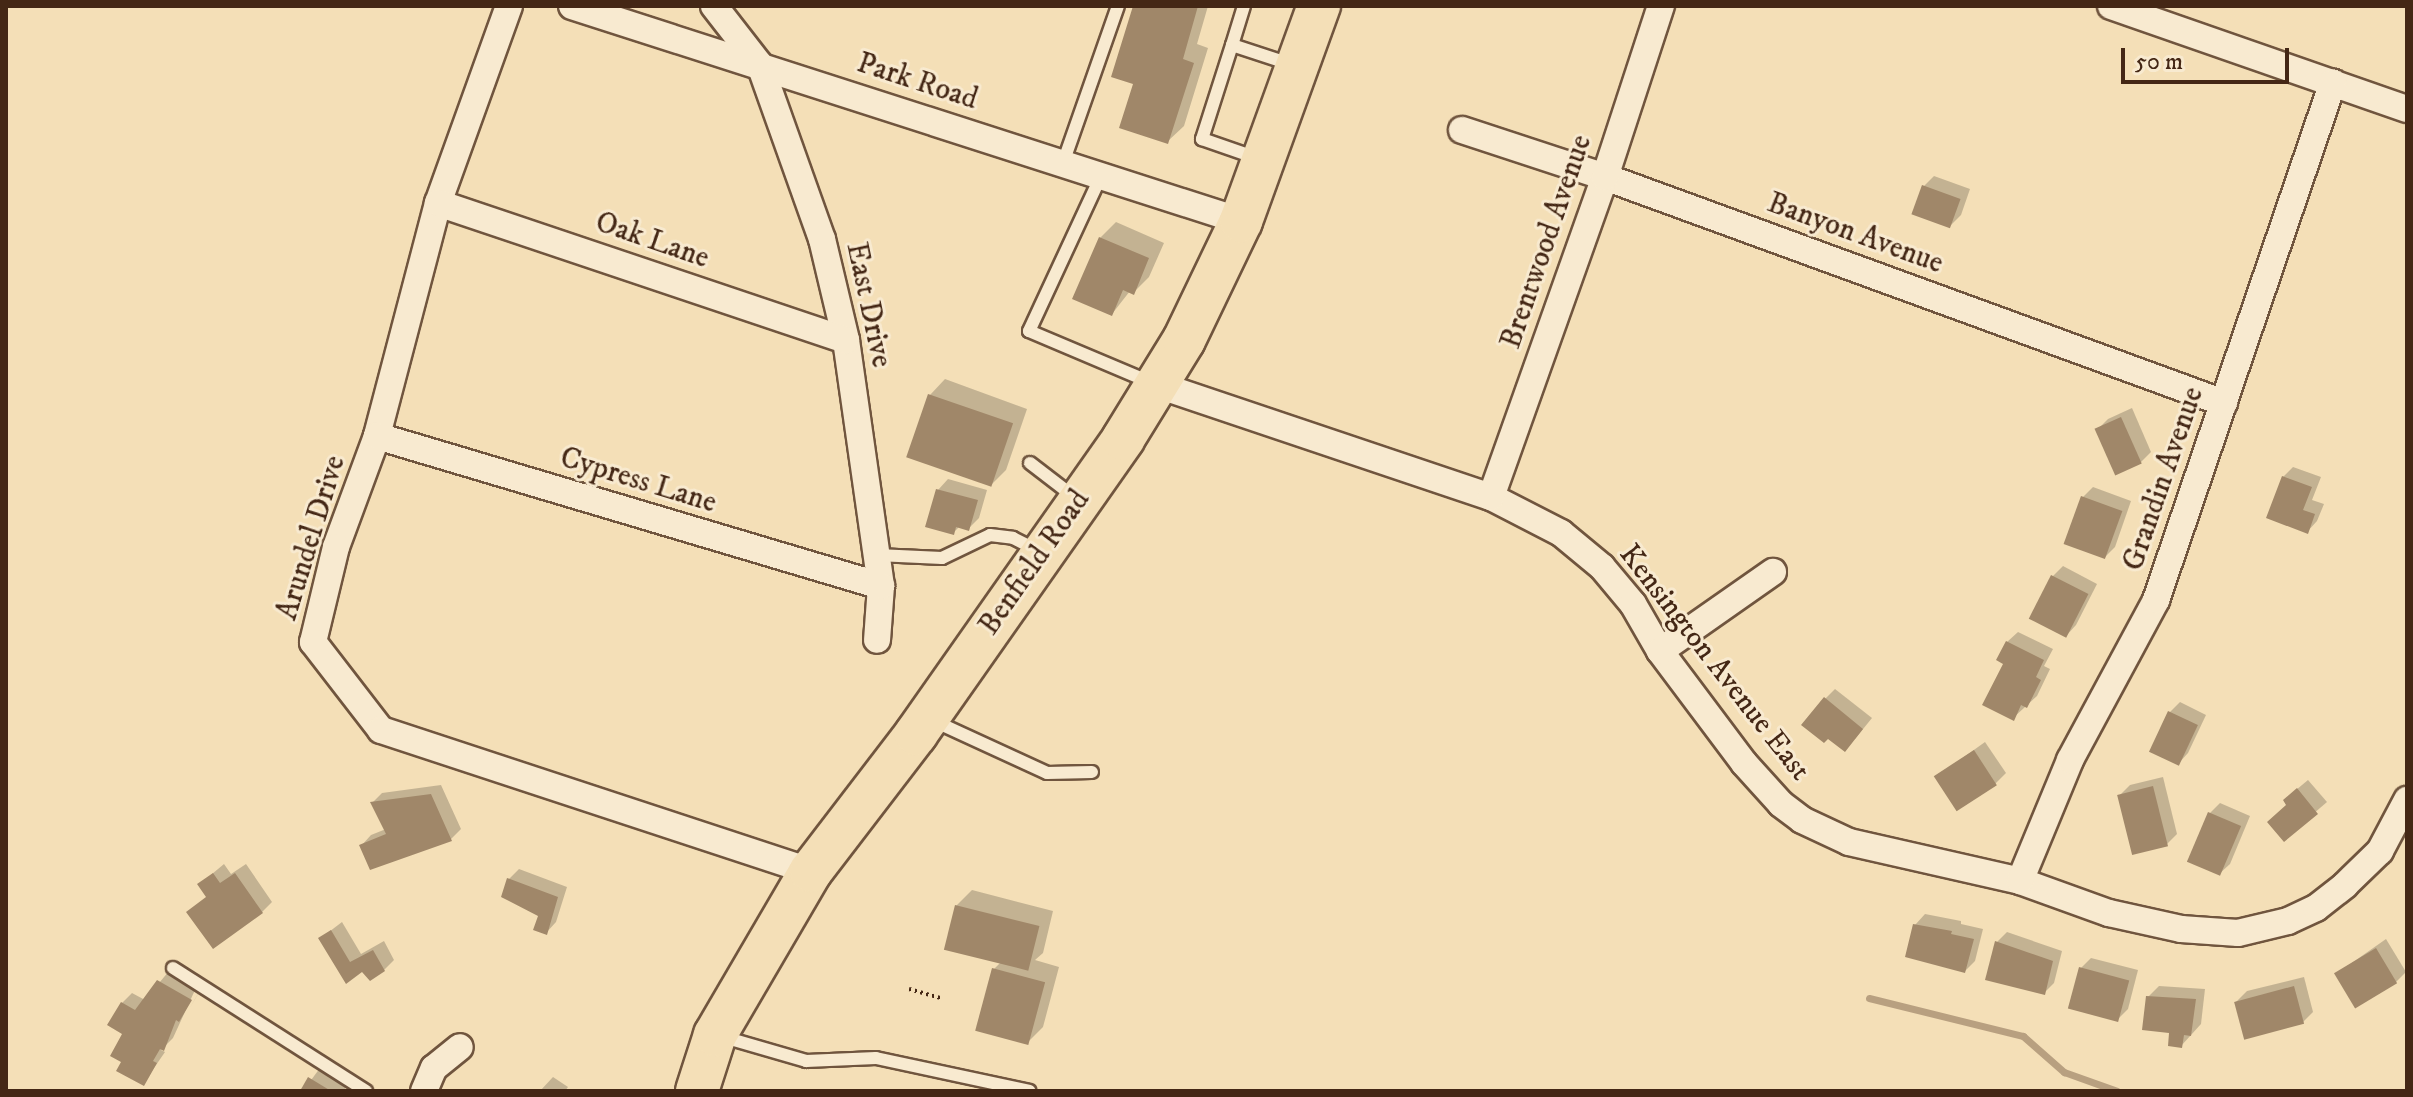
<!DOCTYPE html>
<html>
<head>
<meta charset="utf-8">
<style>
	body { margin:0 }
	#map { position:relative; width:2413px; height:1097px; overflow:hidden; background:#f4dfb7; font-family:"IM FELL DW Pica",serif }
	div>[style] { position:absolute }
	.shadow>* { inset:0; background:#0003 }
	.stream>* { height:7px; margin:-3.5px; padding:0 3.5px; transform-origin:3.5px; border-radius:3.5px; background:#b8a080 }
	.building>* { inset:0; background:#a08769; transform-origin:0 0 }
	.path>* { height:4px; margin-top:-2px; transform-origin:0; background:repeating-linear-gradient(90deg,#442715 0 2px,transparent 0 6px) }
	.roads { filter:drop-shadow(2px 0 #70553e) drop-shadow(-2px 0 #70553e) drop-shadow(0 2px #70553e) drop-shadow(0 -2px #70553e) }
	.service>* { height:12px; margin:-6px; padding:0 6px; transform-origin:6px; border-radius:6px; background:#f8ead0 }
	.minor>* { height:26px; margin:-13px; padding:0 13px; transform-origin:13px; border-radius:13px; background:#f8ead0 }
	.primary>* { height:42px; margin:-21px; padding:0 21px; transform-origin:21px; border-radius:21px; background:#f4dfb7 }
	span { translate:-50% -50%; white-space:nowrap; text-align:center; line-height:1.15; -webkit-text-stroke:6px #f8ead0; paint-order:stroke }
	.street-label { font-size:30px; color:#442715 }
	.frame { position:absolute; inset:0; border:8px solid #442715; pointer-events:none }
	.scale { position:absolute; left:2121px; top:48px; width:168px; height:36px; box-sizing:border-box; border:4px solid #442715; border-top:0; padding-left:10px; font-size:24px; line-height:28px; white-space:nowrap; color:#442715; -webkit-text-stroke:6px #f8ead0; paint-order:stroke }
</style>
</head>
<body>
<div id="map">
	<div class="shadow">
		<i style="clip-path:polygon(1135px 6px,1208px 6px,1197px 44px,1208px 48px,1184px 126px,1168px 141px,1136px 82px)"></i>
		<i style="clip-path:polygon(1934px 176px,1970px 189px,1961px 215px,1951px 225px,1924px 186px)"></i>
		<i style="clip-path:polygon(1116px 222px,1164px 243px,1149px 277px,1133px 293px,1130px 291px,1112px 314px,1100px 238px)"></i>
		<i style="clip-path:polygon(945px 379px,1027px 409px,1006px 470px,990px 486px,930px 395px)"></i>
		<i style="clip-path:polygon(2132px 408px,2151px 452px,2141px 462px,2098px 429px,2108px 419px)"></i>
		<i style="clip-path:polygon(2293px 467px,2321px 477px,2312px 500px,2324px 504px,2317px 521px,2307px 532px,2283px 477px)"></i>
		<i style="clip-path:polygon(948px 479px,987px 490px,979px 518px,969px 528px,960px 526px,953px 533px,938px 490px)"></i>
		<i style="clip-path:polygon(2093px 487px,2131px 501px,2115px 547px,2105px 557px,2083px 497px)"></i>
		<i style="clip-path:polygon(2063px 566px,2097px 584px,2076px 625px,2066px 636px,2053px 576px)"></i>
		<i style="clip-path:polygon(2018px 632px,2053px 649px,2044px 666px,2050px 669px,2037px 696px,2013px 718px,2007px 642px)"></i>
		<i style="clip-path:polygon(1835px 689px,1872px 718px,1855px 739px,1825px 699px)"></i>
		<i style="clip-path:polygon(2180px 702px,2206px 715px,2188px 753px,2178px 764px,2170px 712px)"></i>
		<i style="clip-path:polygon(1985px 742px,2006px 773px,1995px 784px,1936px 777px)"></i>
		<i style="clip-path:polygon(2163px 777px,2177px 834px,2167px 844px,2120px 795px,2130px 785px)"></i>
		<i style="clip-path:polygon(2308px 780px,2327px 802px,2284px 839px,2288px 804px,2296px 790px)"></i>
		<i style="clip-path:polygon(441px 785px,461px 829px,451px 839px,371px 867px,361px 846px,371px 835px,386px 829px,373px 802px,382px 793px)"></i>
		<i style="clip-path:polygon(2220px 803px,2250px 816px,2230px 864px,2219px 874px,2210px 813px)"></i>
		<i style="clip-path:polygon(224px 864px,231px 874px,246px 864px,272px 902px,262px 912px,189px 912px,208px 896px,200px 884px)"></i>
		<i style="clip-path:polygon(519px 869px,567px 887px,556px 922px,546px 933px,540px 915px,509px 879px)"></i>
		<i style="clip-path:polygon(972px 890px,1053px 911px,1043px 953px,1035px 960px,1059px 967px,1043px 1027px,1027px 1043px,994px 969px,1001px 962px,956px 906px)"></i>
		<i style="clip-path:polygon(1925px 914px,1961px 921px,1961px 924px,1983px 929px,1975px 961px,1965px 971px,1915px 925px)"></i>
		<i style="clip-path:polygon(342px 922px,361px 954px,384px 941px,394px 960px,384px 970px,363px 969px,347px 981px,321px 938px)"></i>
		<i style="clip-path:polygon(2007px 932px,2062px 951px,2054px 983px,2044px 993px,1997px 942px)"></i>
		<i style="clip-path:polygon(2386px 939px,2406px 972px,2396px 982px,2336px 974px)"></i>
		<i style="clip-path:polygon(2091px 958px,2138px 970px,2128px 1009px,2118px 1019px,2081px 968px)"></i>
		<i style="clip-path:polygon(169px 971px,201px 989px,188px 1011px,199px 992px,195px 990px,173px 1038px,161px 1050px,165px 1052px,143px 1084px,123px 1061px,122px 1003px,132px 993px,145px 1000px)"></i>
		<i style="clip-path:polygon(2304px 977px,2313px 1012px,2303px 1022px,2236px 1002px,2247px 991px)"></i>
		<i style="clip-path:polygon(2159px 986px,2205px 989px,2201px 1024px,2181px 1046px,2148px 997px)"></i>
		<i style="clip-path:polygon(320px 1068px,347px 1085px,344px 1091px,303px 1091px)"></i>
		<i style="clip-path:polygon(553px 1077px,568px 1087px,565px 1091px,540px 1091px)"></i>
	</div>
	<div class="stream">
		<i style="left:1869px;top:998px;width:159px;rotate:13.9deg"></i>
		<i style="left:2023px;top:1036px;width:55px;rotate:41.3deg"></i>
		<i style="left:2064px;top:1072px;width:56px;rotate:19.7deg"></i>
	</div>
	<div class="building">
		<i style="clip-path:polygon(1133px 6px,1198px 6px,1183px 59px,1194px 63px,1168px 144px,1119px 128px,1133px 84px,1111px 77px)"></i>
		<i style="left:1922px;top:185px;width:41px;height:31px;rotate:20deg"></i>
		<i style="clip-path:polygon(1099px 237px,1149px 258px,1134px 295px,1123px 290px,1112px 316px,1072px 299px)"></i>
		<i style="left:928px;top:394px;width:90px;height:67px;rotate:19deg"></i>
		<i style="left:2121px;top:417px;width:51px;height:29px;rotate:66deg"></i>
		<i style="clip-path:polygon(2282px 476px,2312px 487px,2303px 510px,2315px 514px,2308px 534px,2266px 518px)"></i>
		<i style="clip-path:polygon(936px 489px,978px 500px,969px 531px,956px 527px,954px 535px,925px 527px)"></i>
		<i style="left:2081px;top:496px;width:44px;height:51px;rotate:20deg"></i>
		<i style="left:2051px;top:575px;width:42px;height:49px;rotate:27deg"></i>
		<i style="clip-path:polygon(2006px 641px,2044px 660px,2036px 677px,2041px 680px,2027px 708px,2021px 705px,2014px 721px,1982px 705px,2003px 664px,1996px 660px)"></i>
		<i style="clip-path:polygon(1824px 697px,1863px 729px,1845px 752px,1828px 739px,1824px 743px,1801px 725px)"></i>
		<i style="left:2168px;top:711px;width:33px;height:45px;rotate:25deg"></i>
		<i style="left:1974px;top:750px;width:42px;height:48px;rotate:57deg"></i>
		<i style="left:2153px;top:786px;width:62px;height:37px;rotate:76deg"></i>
		<i style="clip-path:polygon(2297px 788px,2318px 814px,2284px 842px,2267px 822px,2286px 805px,2283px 800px)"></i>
		<i style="clip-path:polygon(431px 794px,452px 841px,370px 870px,359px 845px,386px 834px,370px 802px)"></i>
		<i style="left:2208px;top:812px;width:36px;height:54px;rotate:23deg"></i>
		<i style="clip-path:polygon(213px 873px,220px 883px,235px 873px,263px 913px,213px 949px,186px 912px,206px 897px,197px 884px)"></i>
		<i style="clip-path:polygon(507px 878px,558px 897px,547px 935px,533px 930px,538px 916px,501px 897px)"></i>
		<i style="left:955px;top:905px;width:87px;height:46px;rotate:14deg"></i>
		<i style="clip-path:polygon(1913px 924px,1952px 931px,1951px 934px,1974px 939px,1965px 973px,1905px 957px)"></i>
		<i style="clip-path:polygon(331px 930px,350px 962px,373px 950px,385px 971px,370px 981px,362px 972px,346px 984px,318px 938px)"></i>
		<i style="clip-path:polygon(1995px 941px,2053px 961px,2045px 995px,1985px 980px)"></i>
		<i style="left:2376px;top:948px;width:41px;height:49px;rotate:59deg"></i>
		<i style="left:2079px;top:967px;width:52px;height:43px;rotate:15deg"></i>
		<i style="left:992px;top:968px;width:55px;height:65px;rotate:15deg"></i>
		<i style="clip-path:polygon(157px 980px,192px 1000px,179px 1022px,176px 1020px,164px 1051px,160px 1049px,153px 1061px,157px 1063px,144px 1086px,116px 1071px,121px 1062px,110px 1056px,122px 1034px,107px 1025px,121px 1002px,135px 1010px)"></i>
		<i style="left:2294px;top:986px;width:39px;height:62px;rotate:75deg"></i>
		<i style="clip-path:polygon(2146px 996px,2196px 999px,2191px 1036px,2184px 1035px,2182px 1048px,2168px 1046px,2169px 1033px,2142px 1030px)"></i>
		<i style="clip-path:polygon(308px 1077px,331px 1091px,300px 1091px)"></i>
	</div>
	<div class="path">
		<i style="left:909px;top:989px;width:35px;rotate:16deg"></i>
	</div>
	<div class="roads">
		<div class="service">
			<i style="left:1244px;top:6px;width:41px;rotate:107.1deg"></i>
			<i style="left:1232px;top:45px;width:61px;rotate:18.1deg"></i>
			<i style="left:1232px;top:45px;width:99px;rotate:107.7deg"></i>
			<i style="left:1202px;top:139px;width:58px;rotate:19.1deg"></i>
			<i style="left:1063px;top:163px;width:166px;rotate:-70.7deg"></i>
			<i style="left:1101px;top:176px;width:171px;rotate:114.9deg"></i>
			<i style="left:1029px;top:331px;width:134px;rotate:22.9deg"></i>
			<i style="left:1030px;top:463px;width:54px;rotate:37.5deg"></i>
			<i style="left:877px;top:555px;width:65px;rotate:2.6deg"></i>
			<i style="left:942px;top:558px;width:53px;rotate:-25.6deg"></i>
			<i style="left:990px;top:535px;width:23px;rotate:7deg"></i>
			<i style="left:1013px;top:538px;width:28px;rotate:27deg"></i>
			<i style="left:934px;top:721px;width:124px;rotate:24.7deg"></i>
			<i style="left:1047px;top:773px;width:45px;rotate:-1.3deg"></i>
			<i style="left:173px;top:968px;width:229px;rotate:32.5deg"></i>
			<i style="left:720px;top:1036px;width:90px;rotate:16.2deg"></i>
			<i style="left:806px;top:1061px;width:70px;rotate:-2.5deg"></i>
			<i style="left:876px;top:1058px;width:157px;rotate:12.1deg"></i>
		</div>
		<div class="minor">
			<i style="left:509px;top:6px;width:209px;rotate:109.8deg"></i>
			<i style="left:438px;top:203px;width:241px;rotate:104.7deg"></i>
			<i style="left:377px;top:436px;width:118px;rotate:110.3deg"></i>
			<i style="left:336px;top:547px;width:98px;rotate:103.6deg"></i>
			<i style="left:313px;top:642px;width:111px;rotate:52.3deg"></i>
			<i style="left:381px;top:730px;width:453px;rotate:18.2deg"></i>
			<i style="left:572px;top:6px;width:703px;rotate:17.82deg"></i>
			<i style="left:714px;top:6px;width:75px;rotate:52.1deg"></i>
			<i style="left:760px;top:65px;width:185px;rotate:70.4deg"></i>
			<i style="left:822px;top:239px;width:104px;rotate:76.6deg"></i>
			<i style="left:846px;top:340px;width:248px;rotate:81.9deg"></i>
			<i style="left:881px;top:586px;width:54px;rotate:94.2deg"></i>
			<i style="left:2111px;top:6px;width:313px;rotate:19.2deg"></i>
			<i style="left:1462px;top:130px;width:151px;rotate:18.2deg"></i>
			<i style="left:1605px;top:177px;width:659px;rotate:20.06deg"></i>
			<i style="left:438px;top:203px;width:430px;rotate:18.6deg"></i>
			<i style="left:1158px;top:385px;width:351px;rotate:18.6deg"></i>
			<i style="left:1491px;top:497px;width:79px;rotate:27.2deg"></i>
			<i style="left:1561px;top:533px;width:53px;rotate:39.7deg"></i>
			<i style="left:1602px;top:567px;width:48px;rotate:50deg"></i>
			<i style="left:1633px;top:604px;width:54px;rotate:60.1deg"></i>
			<i style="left:1660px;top:651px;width:140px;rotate:53.1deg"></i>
			<i style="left:1744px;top:763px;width:55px;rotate:47.9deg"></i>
			<i style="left:1781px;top:804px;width:26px;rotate:37deg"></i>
			<i style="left:1802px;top:820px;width:52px;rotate:25.1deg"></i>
			<i style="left:1849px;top:842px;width:175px;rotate:12.8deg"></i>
			<i style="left:2020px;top:881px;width:95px;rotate:19.8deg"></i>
			<i style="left:2109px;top:913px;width:74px;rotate:12.5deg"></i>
			<i style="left:2181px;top:929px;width:57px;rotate:4deg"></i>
			<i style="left:2238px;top:933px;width:51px;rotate:-13.5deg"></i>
			<i style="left:2288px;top:921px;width:31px;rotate:-25deg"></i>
			<i style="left:2316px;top:908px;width:37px;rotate:-38deg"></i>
			<i style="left:2345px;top:885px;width:49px;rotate:-44.2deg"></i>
			<i style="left:2380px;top:851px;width:58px;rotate:-62.1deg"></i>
			<i style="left:377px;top:436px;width:526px;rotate:16.57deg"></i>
			<i style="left:1491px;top:497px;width:340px;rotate:-70.4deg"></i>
			<i style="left:1605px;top:177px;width:180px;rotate:-71.9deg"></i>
			<i style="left:1660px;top:651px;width:138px;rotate:-35deg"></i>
			<i style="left:2020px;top:881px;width:131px;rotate:-67.5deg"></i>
			<i style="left:2070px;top:760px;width:182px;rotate:-61.7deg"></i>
			<i style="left:2156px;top:600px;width:547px;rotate:-71.13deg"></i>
			<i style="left:424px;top:1091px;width:25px;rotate:-67deg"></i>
			<i style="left:434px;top:1068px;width:33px;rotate:-39deg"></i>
		</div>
		<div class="primary">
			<i style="left:697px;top:1091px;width:59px;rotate:-72.2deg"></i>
			<i style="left:715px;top:1035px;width:190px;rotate:-59.7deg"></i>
			<i style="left:811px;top:871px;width:173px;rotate:-52.5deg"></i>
			<i style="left:916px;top:734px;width:360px;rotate:-54.9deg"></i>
			<i style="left:1123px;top:439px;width:116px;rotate:-58.4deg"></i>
			<i style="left:1184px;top:340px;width:132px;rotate:-64.4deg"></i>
			<i style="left:1241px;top:221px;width:229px;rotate:-70.1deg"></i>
		</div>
	</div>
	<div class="street-label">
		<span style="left:917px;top:82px;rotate:18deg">Park Road</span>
		<span style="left:1855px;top:234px;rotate:20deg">Banyon Avenue</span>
		<span style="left:652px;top:241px;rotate:19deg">Oak Lane</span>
		<span style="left:1547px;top:242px;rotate:-71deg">Brentwood Avenue</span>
		<span style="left:868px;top:305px;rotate:78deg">East Drive</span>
		<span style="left:2164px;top:479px;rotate:-71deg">Grandin Avenue</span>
		<span style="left:638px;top:481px;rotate:17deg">Cypress Lane</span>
		<span style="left:312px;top:538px;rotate:-73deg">Arundel Drive</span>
		<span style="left:1035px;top:563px;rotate:-55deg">Benfield Road</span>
		<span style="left:1714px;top:663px;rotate:52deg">Kensington Avenue East</span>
	</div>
	<div class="frame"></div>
	<div class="scale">50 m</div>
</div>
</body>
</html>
